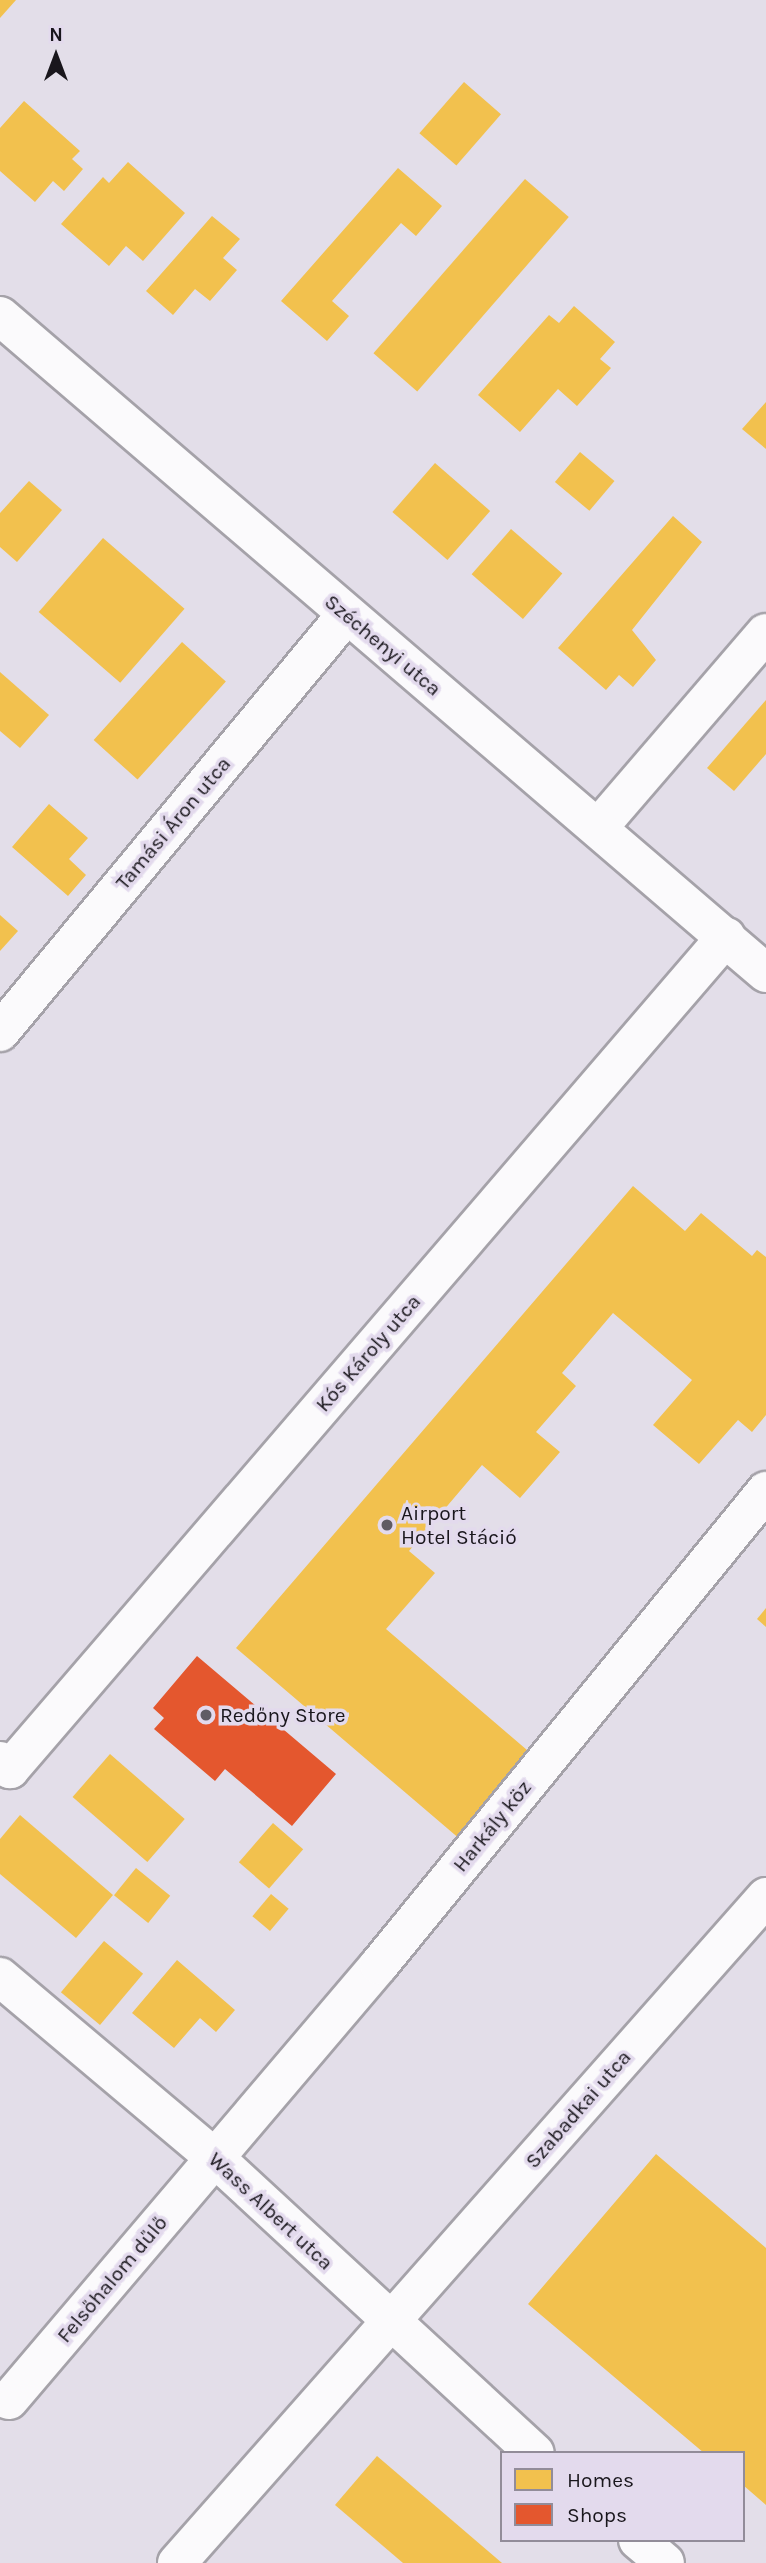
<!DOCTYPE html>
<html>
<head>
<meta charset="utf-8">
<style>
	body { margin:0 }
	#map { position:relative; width:766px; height:2563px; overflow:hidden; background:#e3dee9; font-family:Karla,sans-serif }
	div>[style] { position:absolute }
	.homes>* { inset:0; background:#f2c14e; transform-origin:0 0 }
	.shops>* { inset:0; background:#e4572e }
	.roads { filter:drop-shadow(2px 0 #a5a2a9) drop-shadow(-2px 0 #a5a2a9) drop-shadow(0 2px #a5a2a9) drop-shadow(0 -2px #a5a2a9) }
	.street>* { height:38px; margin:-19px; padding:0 19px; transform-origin:19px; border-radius:19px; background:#fbfafc }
	.secondary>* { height:38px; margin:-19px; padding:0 19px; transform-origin:19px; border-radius:19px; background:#fbfafc }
	.dots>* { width:19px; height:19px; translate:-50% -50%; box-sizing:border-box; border:4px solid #e3daed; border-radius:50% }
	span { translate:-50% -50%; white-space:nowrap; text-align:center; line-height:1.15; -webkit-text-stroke:7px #e3daed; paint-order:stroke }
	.street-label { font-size:21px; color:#19161c }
	.poi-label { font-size:21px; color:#19161c }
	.left { translate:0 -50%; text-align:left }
	.legend { position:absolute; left:500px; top:2451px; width:245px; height:91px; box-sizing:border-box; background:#e3daed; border:2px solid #928c99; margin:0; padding:9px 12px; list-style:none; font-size:21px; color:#19161c }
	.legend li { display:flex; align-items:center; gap:14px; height:35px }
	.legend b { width:35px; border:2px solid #928c99 }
	.north { position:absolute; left:21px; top:21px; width:70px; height:70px; -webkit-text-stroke:5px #e3daed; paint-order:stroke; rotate:0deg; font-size:19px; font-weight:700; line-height:28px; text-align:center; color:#19161c }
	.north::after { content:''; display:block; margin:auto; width:24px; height:32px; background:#19161c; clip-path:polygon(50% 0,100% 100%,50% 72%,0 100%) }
</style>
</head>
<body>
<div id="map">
	<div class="homes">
		<i style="clip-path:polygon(0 0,16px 0,0 18px)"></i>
		<i style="left:464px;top:82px;width:49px;height:68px;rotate:41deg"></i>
		<i style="clip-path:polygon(24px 101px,80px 151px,72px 159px,83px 169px,64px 191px,53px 181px,35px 202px,0 171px,0 128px)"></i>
		<i style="clip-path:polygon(128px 162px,185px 213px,143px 261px,126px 246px,109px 266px,61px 224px,103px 177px,109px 183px)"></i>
		<i style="clip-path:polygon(398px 168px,442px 206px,416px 236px,401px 223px,332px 301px,349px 316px,327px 341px,281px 301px)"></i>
		<i style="left:525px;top:179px;width:58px;height:231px;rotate:41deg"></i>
		<i style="clip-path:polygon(212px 216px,240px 239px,223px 258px,237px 270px,210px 301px,195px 289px,173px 315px,146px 291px)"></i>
		<i style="clip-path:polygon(574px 306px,615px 342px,600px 359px,611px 368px,577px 406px,558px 389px,520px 432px,478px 395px,549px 315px,559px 323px)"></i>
		<i style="clip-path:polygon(766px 402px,766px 449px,742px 429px)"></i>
		<i style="left:580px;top:452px;width:45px;height:39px;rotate:40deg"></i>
		<i style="left:435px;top:463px;width:73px;height:65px;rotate:41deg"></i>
		<i style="clip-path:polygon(29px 481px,62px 510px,17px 562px,0 547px,0 513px)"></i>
		<i style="clip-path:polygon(673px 516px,702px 542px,632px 630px,656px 660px,633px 687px,619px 675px,606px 690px,558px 648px)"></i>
		<i style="left:511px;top:529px;width:68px;height:60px;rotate:41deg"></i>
		<i style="left:103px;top:538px;width:108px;height:98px;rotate:41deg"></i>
		<i style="left:182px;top:642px;width:59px;height:132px;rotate:42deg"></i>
		<i style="clip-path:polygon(0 672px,49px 715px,20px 748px,0 731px)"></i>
		<i style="clip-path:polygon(766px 700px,766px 754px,734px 791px,707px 768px)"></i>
		<i style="clip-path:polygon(49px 804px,88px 838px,69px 859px,86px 875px,68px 896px,12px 847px)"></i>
		<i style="clip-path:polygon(0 915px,18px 931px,0 951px)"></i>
		<i style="clip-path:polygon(633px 1186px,685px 1231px,701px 1213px,752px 1256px,757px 1250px,766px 1257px,766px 1415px,752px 1432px,738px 1420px,699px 1464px,653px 1425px,692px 1380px,613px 1313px,562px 1373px,576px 1386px,536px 1432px,560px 1452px,520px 1498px,482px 1465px,409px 1551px,435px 1573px,386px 1629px,541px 1762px,468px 1846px,236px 1648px)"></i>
		<i style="clip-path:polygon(766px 1608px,766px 1627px,757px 1619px)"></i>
		<i style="left:110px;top:1754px;width:99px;height:57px;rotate:41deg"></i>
		<i style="clip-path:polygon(20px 1815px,113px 1895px,76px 1938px,0 1874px,0 1839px)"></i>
		<i style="left:273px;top:1823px;width:40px;height:52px;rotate:41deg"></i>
		<i style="left:136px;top:1868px;width:44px;height:35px;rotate:39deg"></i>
		<i style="left:271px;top:1894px;width:23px;height:29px;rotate:40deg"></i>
		<i style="left:104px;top:1941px;width:51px;height:67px;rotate:40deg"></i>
		<i style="clip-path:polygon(177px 1960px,235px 2010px,216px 2032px,200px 2018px,174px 2048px,132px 2013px)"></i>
		<i style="clip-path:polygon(656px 2154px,766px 2248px,766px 2505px,743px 2485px,743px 2453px,704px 2453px,528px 2304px)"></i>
		<i style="clip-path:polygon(377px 2456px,502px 2563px,403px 2563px,335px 2505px)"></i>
	</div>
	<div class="shops">
		<i style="clip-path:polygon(197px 1656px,336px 1774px,292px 1826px,225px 1769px,215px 1781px,154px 1729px,164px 1718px,153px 1708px)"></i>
	</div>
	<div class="roads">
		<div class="street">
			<i style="left:598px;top:828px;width:257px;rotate:-49.3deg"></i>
			<i style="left:0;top:1032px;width:542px;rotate:-50.32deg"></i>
			<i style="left:0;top:1761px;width:13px;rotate:39deg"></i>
			<i style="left:10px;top:1769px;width:1098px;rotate:-49.29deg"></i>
			<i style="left:0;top:1977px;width:281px;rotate:40.1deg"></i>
			<i style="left:215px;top:2158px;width:435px;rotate:42.7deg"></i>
			<i style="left:9px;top:2400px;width:571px;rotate:-49.62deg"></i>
			<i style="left:379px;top:1965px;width:612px;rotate:-50.77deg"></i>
			<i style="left:638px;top:2540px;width:35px;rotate:40deg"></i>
			<i style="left:177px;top:2563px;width:889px;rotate:-48.51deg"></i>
		</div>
		<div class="secondary">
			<i style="left:0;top:316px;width:1009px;rotate:40.62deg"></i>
		</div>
	</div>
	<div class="dots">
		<i style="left:387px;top:1525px;background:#605c64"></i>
		<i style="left:206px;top:1715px;background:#605c64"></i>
	</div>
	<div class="street-label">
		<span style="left:383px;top:645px;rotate:40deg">Széchenyi utca</span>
		<span style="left:173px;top:823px;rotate:-50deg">Tamási Áron utca</span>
		<span style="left:368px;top:1353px;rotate:-49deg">Kós Károly utca</span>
		<span style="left:492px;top:1826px;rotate:-51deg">Harkály köz</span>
		<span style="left:578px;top:2109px;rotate:-49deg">Szabadkai utca</span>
		<span style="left:271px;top:2211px;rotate:43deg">Wass Albert utca</span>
		<span style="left:112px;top:2279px;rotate:-50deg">Felsőhalom dűlő</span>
	</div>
	<div class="poi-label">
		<span class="left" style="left:401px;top:1525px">Airport<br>Hotel Stáció</span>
		<span class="left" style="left:220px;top:1715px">Redőny Store</span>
	</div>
	<ul class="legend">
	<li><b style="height:19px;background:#f2c14e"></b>Homes</li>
	<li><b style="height:19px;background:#e4572e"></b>Shops</li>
	</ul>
	<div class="north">N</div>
</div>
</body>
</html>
